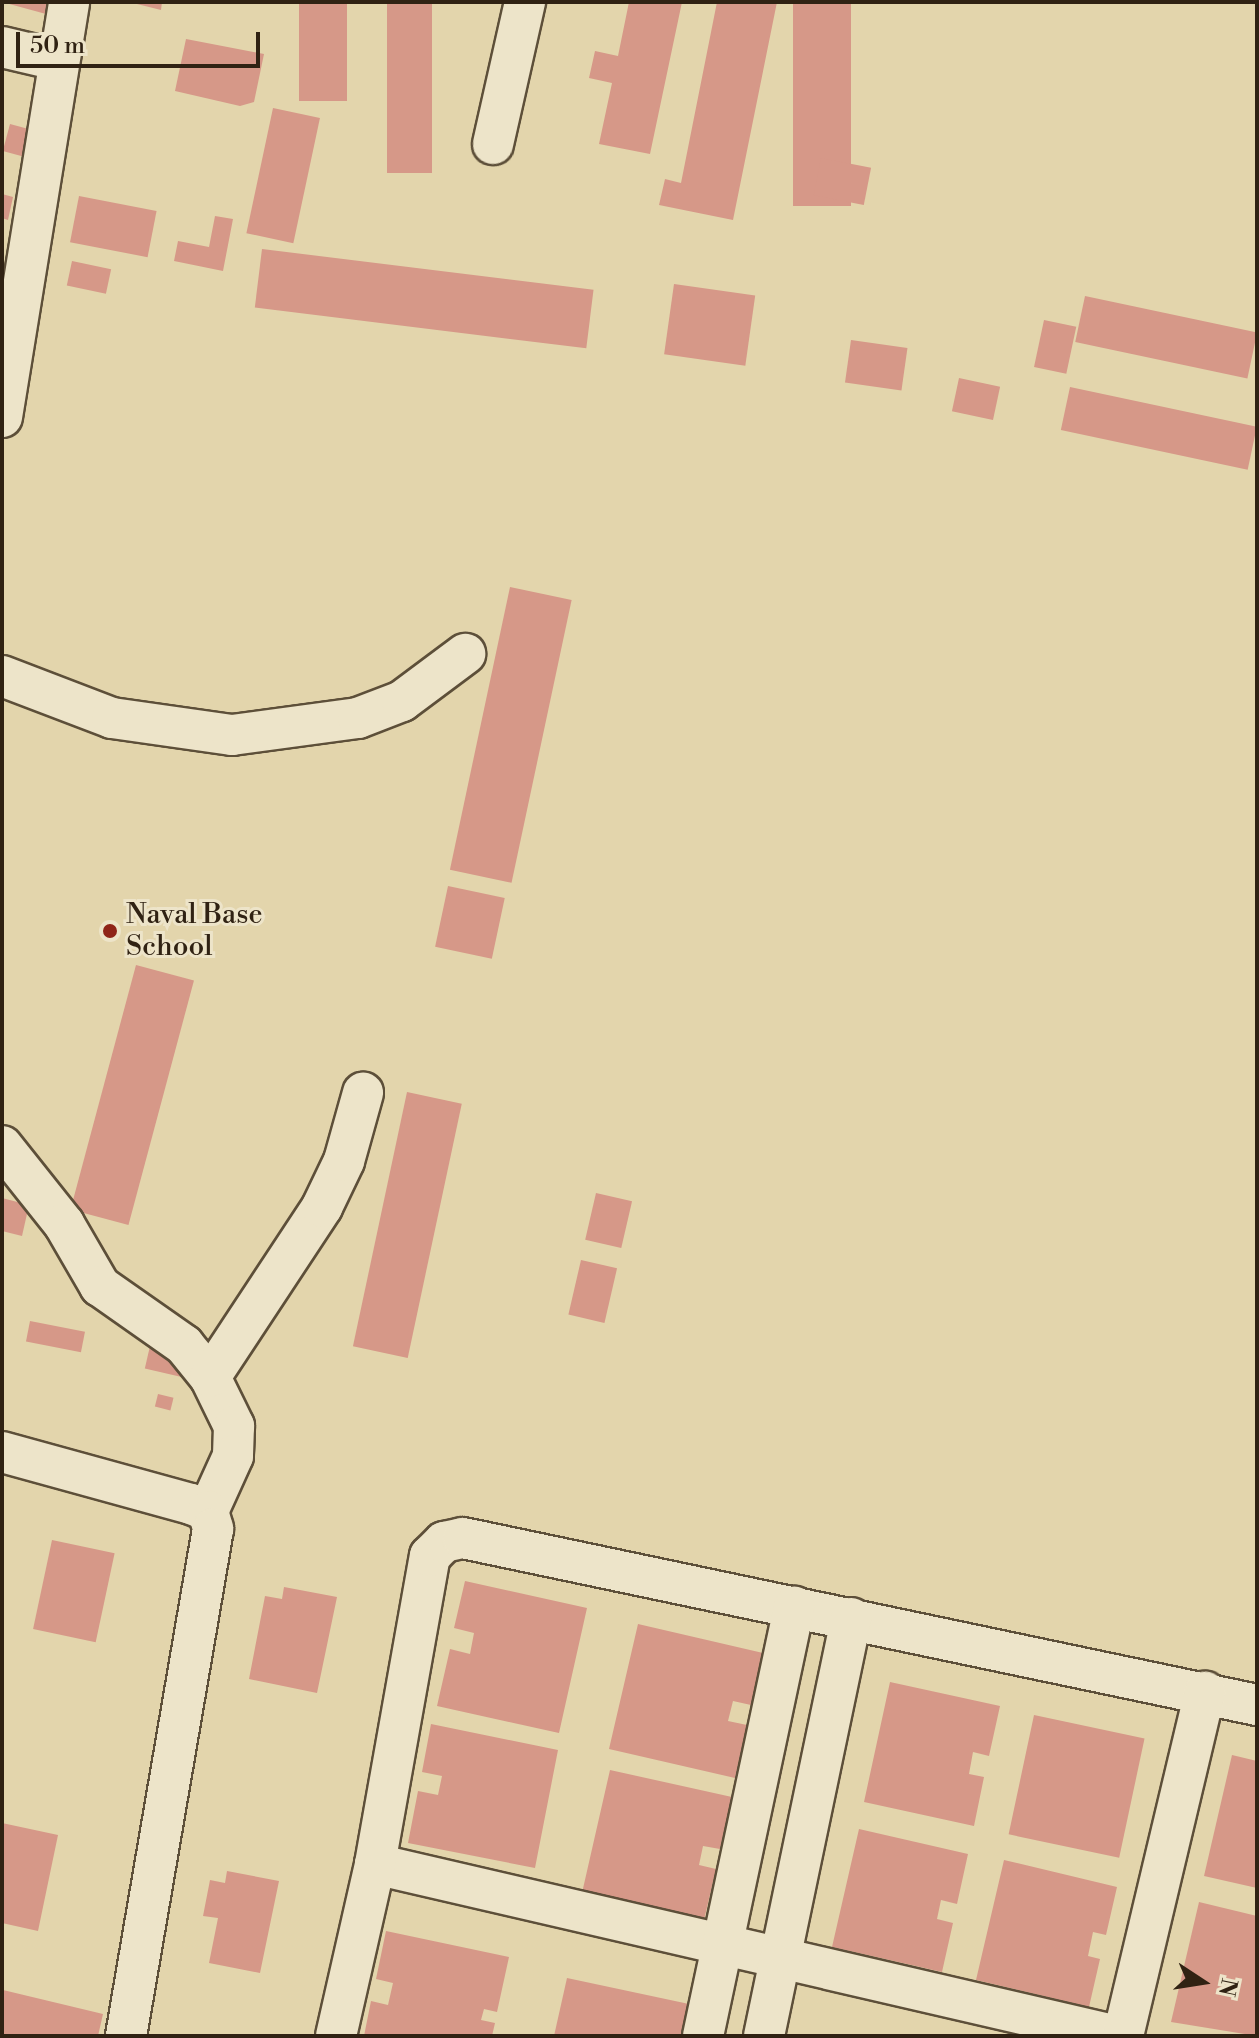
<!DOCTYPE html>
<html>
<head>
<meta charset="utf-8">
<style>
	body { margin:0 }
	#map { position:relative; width:1259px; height:2038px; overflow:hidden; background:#e3d5ac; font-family:"Libre Bodoni",serif }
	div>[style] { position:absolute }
	.building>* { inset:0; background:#d69888; transform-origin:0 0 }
	.roads { filter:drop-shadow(2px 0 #5d4f39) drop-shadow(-2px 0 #5d4f39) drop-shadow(0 2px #5d4f39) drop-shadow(0 -2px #5d4f39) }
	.minor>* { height:40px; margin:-20px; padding:0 20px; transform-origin:20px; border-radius:20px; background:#ede4c9 }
	.dots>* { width:22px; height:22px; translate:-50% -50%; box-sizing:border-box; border:4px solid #ede4c9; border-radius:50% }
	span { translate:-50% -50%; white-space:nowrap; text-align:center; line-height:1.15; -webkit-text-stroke:6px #ede4c9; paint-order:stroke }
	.poi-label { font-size:28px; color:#302213 }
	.left { translate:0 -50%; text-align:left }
	.frame { position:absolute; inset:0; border:4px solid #302213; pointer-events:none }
	.north { position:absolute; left:1163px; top:1942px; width:80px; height:80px; -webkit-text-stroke:6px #ede4c9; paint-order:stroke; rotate:102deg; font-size:22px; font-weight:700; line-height:32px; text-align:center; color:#302213 }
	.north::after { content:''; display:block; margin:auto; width:28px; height:36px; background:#302213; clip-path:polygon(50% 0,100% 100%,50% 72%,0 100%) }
	.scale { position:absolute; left:16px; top:32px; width:244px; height:36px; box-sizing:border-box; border:4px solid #302213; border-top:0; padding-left:10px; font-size:24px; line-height:28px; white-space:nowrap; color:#302213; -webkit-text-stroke:6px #ede4c9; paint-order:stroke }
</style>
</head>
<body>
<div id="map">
	<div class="building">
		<i style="clip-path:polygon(2px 2px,49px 2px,46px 14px)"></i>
		<i style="clip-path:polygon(129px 2px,162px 2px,161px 10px)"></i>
		<i style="left:299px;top:2px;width:48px;height:99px"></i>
		<i style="left:387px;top:2px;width:45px;height:171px"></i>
		<i style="clip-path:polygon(629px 2px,682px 2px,650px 154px,599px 144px,612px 83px,589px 78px,595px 51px,618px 56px)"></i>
		<i style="clip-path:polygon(717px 2px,777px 2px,733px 220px,659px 205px,665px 179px,681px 183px)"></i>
		<i style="left:793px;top:2px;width:58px;height:204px"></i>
		<i style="clip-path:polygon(186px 39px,264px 54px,254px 102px,240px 106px,175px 91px)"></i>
		<i style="left:273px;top:108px;width:48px;height:128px;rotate:12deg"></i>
		<i style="left:10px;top:124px;width:24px;height:28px;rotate:15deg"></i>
		<i style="left:821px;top:158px;width:51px;height:38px;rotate:11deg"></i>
		<i style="clip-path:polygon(2px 194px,13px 197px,8px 220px,2px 218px)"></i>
		<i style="left:79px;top:196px;width:79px;height:47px;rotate:11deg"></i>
		<i style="clip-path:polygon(215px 216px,233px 219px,223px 271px,174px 261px,178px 241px,209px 247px)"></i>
		<i style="left:262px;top:249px;width:334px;height:59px;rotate:7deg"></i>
		<i style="left:72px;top:261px;width:40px;height:25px;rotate:12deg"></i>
		<i style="left:674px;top:284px;width:82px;height:71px;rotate:8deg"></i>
		<i style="left:1085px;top:296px;width:176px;height:47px;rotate:12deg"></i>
		<i style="left:1044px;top:320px;width:33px;height:48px;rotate:12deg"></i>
		<i style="left:851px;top:340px;width:57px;height:43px;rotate:8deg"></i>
		<i style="left:959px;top:378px;width:42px;height:34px;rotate:12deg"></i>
		<i style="left:1070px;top:387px;width:191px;height:44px;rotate:12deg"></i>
		<i style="left:510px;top:587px;width:63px;height:289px;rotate:12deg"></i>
		<i style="left:448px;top:886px;width:58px;height:62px;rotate:12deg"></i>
		<i style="left:136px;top:965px;width:60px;height:253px;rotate:15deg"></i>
		<i style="left:407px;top:1092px;width:56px;height:260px;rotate:12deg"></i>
		<i style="left:596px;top:1193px;width:37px;height:48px;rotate:13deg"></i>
		<i style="clip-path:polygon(2px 1198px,29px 1205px,22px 1236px,2px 1231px)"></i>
		<i style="left:581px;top:1260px;width:37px;height:56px;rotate:13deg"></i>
		<i style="left:30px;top:1321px;width:56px;height:21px;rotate:11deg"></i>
		<i style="left:150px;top:1346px;width:40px;height:23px;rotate:13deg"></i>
		<i style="left:158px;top:1394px;width:16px;height:13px;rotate:14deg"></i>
		<i style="left:52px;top:1540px;width:64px;height:91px;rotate:12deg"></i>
		<i style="clip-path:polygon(465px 1581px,587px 1608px,559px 1733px,437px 1706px,450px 1649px,470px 1654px,474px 1633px,454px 1628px)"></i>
		<i style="clip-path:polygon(284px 1587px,337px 1597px,317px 1693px,249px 1679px,265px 1596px,282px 1599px)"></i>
		<i style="clip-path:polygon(638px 1624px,763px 1653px,751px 1705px,733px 1701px,728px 1721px,747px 1725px,735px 1778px,609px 1749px)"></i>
		<i style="clip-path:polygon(890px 1682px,1000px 1706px,989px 1756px,973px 1752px,969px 1774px,984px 1777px,974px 1826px,864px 1802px)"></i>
		<i style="left:1034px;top:1715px;width:113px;height:122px;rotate:12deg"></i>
		<i style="clip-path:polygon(431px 1724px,558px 1750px,535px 1868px,408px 1843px,418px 1791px,438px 1795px,442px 1776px,422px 1772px)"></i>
		<i style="clip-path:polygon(1232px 1755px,1257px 1761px,1257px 1888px,1204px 1876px)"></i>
		<i style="clip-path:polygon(610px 1770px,732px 1797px,720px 1849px,703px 1846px,699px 1865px,716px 1869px,704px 1920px,582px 1893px)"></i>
		<i style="clip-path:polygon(2px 1823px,58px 1835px,38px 1931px,2px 1923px)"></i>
		<i style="clip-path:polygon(859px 1829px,968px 1854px,957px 1904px,941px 1900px,937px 1919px,953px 1923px,942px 1972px,832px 1947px)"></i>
		<i style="clip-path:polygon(1004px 1860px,1117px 1887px,1106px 1935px,1093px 1932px,1088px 1956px,1100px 1959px,1089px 2007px,976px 1980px)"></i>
		<i style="clip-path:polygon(227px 1871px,279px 1881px,260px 1973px,209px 1963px,218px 1918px,203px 1916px,210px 1880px,225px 1883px)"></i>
		<i style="clip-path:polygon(1199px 1902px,1257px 1916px,1257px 2036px,1171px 2022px)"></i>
		<i style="clip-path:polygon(386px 1931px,509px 1957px,497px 2012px,484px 2009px,481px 2020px,495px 2023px,492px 2036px,364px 2036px,371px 2001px,388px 2005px,393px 1983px,376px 1979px)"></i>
		<i style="clip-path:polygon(567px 1978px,689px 2004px,682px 2036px,554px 2036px)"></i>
		<i style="clip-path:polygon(3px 1990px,103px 2014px,98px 2036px,2px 2036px)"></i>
	</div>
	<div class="roads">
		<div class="minor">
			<i style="left:2px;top:47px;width:57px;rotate:13.3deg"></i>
			<i style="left:493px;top:144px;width:146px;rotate:-77.3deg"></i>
			<i style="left:2px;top:417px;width:420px;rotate:-80.8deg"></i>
			<i style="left:2px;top:676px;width:118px;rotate:20.9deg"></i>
			<i style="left:112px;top:718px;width:121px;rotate:8.1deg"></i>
			<i style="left:232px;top:735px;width:127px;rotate:-7.7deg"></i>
			<i style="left:358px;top:718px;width:47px;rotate:-21.1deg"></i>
			<i style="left:402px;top:701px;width:79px;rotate:-36.7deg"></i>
			<i style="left:2px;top:1146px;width:100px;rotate:51.5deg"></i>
			<i style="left:64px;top:1224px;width:72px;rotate:59.9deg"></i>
			<i style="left:100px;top:1286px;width:103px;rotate:35.1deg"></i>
			<i style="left:184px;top:1345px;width:41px;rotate:50.9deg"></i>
			<i style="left:210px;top:1377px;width:55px;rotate:63.9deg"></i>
			<i style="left:234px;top:1426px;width:30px;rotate:92deg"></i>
			<i style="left:233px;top:1456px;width:60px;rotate:114.4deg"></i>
			<i style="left:210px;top:1377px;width:204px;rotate:-56.6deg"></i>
			<i style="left:322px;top:1207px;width:51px;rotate:-64.4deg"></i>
			<i style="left:344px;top:1161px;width:71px;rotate:-74.4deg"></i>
			<i style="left:2px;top:1452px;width:196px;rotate:15.4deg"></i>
			<i style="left:191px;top:1504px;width:18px;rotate:22deg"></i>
			<i style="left:208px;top:1511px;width:19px;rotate:74deg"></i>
			<i style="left:213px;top:1529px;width:514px;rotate:99.74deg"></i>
			<i style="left:375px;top:1864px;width:762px;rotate:13.05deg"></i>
			<i style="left:336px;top:2036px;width:176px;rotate:-77.2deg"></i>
			<i style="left:375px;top:1864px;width:313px;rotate:-79.9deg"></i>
			<i style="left:430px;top:1556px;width:20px;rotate:-45deg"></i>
			<i style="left:444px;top:1542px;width:19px;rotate:-12deg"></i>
			<i style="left:463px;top:1538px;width:811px;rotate:11.88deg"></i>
			<i style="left:703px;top:2036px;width:439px;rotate:-78deg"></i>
			<i style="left:764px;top:2036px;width:427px;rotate:-78.2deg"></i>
			<i style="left:1123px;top:2036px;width:354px;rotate:-76.6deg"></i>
		</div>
	</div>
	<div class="dots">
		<i style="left:110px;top:931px;background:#8f2418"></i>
	</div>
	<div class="poi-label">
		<span class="left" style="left:126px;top:931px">Naval Base<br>School</span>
	</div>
	<div class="frame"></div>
	<div class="north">N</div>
	<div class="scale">50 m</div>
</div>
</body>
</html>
